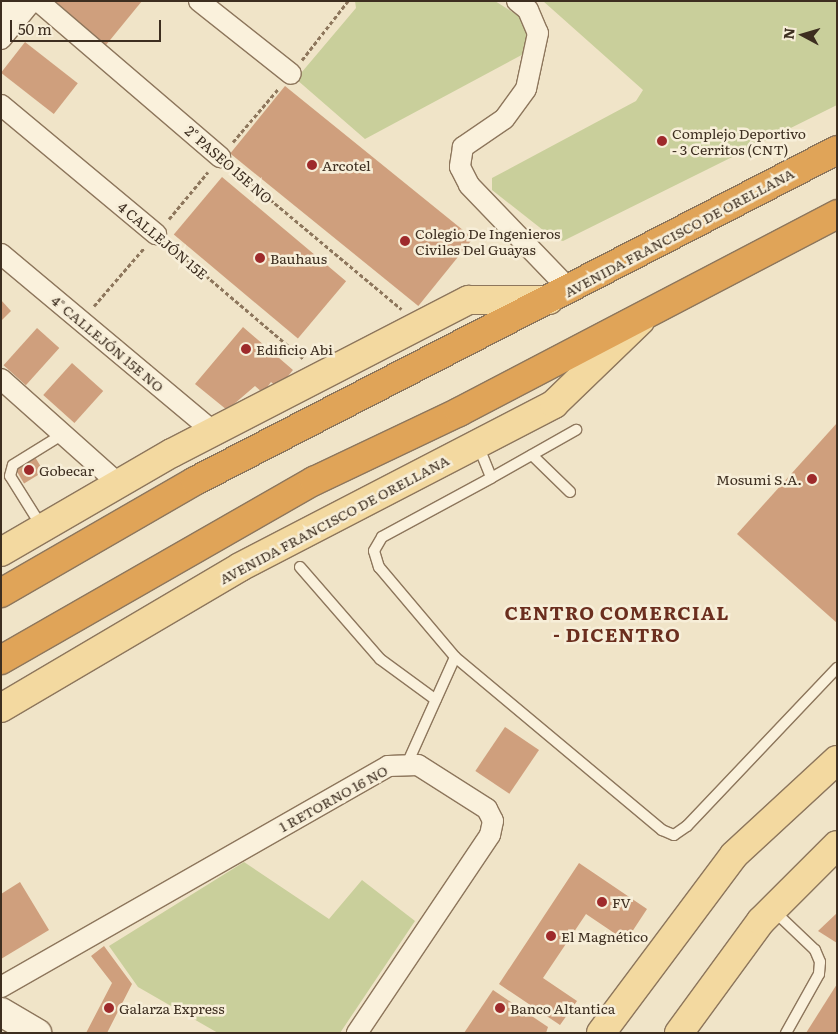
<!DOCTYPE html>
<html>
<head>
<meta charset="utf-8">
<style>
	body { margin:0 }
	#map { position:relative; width:838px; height:1034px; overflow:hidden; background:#f0e4c8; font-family:Literata,serif }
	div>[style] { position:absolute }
	.green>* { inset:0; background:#c9cf9b }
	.building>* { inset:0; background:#cf9f7d; transform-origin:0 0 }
	.path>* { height:3px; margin-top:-1.5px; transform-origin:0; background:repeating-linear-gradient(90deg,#8d765c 0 4px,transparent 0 6.5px) }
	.roads { filter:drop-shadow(1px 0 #8d765c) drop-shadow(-1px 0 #8d765c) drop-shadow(0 1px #8d765c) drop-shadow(0 -1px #8d765c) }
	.lane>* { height:10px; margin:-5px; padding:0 5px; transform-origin:5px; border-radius:5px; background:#faf1dc }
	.street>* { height:20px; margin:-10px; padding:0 10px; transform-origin:10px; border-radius:10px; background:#faf1dc }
	.secondary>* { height:28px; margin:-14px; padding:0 14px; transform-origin:14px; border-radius:14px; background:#faf1dc }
	.primary>* { height:28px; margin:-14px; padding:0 14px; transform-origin:14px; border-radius:14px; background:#f3d9a0 }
	.highway>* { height:28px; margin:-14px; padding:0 14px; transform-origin:14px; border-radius:14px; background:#e0a458 }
	.dots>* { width:14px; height:14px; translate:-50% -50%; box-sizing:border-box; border:2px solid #f7eed8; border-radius:50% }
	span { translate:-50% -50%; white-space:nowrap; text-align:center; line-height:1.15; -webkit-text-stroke:5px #f7eed8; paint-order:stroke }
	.poi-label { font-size:14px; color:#3d2e20 }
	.left { translate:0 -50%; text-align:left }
	.right { translate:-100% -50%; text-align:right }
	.street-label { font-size:14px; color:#3d2e20 }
	.district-label { font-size:19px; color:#6b2e1e; font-weight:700; letter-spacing:1px }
	.frame { position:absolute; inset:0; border:2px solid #3d2e20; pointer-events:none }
	.north { position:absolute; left:778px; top:10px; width:50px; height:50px; -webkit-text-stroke:4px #f7eed8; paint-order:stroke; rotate:276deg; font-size:14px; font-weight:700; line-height:20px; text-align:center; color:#3d2e20 }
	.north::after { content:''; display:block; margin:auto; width:18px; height:22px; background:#3d2e20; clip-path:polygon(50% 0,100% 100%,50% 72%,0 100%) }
	.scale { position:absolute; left:10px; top:20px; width:151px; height:22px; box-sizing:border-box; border:2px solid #3d2e20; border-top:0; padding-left:6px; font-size:15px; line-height:18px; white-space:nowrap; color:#3d2e20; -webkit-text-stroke:4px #f7eed8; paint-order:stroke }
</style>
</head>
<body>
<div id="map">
	<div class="green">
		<i style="clip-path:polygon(355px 1px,495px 1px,525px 20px,531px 50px,365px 139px,296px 79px,356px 8px)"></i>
		<i style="clip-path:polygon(543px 1px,837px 1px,837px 105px,563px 241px,553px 238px,492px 190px,492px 178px,636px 101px,643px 90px)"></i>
		<i style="clip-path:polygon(244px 862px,329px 919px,362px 880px,415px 921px,340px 1033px,218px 1033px,138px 987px,109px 946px)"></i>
	</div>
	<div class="building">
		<i style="clip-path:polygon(54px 1px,142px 1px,106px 45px)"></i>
		<i style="left:25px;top:42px;width:67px;height:39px;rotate:38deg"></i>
		<i style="left:285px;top:86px;width:242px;height:87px;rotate:39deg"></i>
		<i style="left:222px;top:177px;width:162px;height:75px;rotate:40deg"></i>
		<i style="clip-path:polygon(1px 300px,11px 311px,1px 321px)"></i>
		<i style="clip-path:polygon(243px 327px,293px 370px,278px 388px,271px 382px,263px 393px,255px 386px,227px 410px,195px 384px)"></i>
		<i style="left:37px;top:328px;width:30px;height:50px;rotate:42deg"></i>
		<i style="left:72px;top:363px;width:42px;height:43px;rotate:42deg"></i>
		<i style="clip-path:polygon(837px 423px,837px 623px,737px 534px)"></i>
		<i style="left:35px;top:457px;width:17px;height:23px;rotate:59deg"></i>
		<i style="left:505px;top:727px;width:41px;height:53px;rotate:34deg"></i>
		<i style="clip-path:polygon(579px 863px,647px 909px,626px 941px,586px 914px,543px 978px,577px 1001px,560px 1025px,499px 984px)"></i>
		<i style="clip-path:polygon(20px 882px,49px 930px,1px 959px,1px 894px)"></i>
		<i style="clip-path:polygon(837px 913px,837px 943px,818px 931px)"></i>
		<i style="clip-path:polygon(104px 946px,132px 984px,107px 1033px,86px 1033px,112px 983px,91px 956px)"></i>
		<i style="clip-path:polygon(837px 984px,837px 1033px,806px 1033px)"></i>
		<i style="clip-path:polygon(493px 990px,548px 1027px,546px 1033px,464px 1033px)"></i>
	</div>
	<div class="path">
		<i style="left:302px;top:60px;width:75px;rotate:-52.1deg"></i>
		<i style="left:233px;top:142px;width:71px;rotate:-49.6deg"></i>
		<i style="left:235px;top:170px;width:217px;rotate:39.9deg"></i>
		<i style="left:169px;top:219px;width:61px;rotate:-50.3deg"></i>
		<i style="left:171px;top:246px;width:175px;rotate:40.4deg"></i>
		<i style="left:94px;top:306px;width:77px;rotate:-49.2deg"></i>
	</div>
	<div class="roads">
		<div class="lane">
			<i style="left:478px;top:445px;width:35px;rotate:68deg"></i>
			<i style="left:491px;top:478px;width:124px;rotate:151.6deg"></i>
			<i style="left:382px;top:537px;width:16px;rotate:120deg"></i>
			<i style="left:374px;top:551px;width:17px;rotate:73deg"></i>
			<i style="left:379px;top:567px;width:118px;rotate:49.8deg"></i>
			<i style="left:455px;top:657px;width:270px;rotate:39.9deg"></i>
			<i style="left:662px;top:830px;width:13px;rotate:23deg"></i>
			<i style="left:674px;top:835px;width:16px;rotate:-35deg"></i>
			<i style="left:687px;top:826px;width:218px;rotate:-46.5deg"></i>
			<i style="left:532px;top:455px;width:53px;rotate:44.2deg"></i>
			<i style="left:491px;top:478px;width:98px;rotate:-29.5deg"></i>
			<i style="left:42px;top:527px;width:60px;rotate:-122.1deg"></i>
			<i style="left:10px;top:476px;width:11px;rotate:-75deg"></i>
			<i style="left:13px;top:465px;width:59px;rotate:-31.8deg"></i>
			<i style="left:300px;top:567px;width:122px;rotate:49deg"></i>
			<i style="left:380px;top:659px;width:69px;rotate:36.2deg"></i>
			<i style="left:407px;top:764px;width:117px;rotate:-65.8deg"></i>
			<i style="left:773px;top:910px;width:58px;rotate:43.6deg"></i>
			<i style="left:815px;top:950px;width:13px;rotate:67deg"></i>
			<i style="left:820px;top:962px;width:12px;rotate:95deg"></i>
			<i style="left:819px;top:974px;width:68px;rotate:119.2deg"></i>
		</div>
		<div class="street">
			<i style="left:38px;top:1px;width:240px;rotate:40.6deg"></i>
			<i style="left:199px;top:1px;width:117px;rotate:38.4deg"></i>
			<i style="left:517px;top:1px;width:14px;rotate:39deg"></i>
			<i style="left:528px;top:10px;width:25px;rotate:67deg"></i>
			<i style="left:538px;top:33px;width:57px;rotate:102.1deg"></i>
			<i style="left:526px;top:89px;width:37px;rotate:126deg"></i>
			<i style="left:504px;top:119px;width:50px;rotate:145.7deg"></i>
			<i style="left:463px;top:147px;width:20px;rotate:99deg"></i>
			<i style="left:460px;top:167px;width:20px;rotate:63deg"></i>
			<i style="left:469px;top:185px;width:146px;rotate:46.1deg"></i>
			<i style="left:1px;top:39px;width:49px;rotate:-50.8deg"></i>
			<i style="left:1px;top:105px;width:202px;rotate:39.8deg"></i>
			<i style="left:1px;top:254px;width:278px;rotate:39.9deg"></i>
			<i style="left:1px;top:379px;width:158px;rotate:41.7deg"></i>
			<i style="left:1px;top:987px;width:446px;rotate:-29.7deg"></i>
			<i style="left:388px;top:766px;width:30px;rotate:-2deg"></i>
			<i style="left:418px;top:765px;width:82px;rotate:32.5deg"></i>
			<i style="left:487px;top:809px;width:13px;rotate:63deg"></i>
			<i style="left:493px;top:821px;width:14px;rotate:102deg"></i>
			<i style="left:490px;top:835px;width:239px;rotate:123.9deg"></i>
		</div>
		<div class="secondary">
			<i style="left:1px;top:11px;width:28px;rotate:-21deg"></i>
			<i style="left:1px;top:1012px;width:42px;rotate:30.3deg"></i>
		</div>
		<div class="primary">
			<i style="left:1px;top:552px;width:198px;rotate:-30.1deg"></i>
			<i style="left:172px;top:453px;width:334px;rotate:-27.3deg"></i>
			<i style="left:469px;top:300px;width:80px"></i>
			<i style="left:1px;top:708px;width:277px;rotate:-30.5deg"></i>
			<i style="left:240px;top:567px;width:354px;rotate:-27.4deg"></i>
			<i style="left:554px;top:404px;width:120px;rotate:-44deg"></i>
			<i style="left:601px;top:1033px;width:222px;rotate:-53.2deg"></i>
			<i style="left:734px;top:855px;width:140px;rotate:-42.7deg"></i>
			<i style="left:679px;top:1033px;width:139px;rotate:-53.8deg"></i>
			<i style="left:761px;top:921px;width:107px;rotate:-45deg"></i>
		</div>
		<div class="highway">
			<i style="left:1px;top:593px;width:224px;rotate:-30deg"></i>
			<i style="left:195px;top:481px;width:722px;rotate:-27.27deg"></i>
			<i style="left:1px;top:660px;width:361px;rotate:-29.8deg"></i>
			<i style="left:314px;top:481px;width:161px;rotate:-25.4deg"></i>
			<i style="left:459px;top:412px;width:427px;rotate:-27.6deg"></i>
		</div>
	</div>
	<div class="dots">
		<i style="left:662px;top:141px;background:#9e2a2b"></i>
		<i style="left:312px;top:165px;background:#9e2a2b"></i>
		<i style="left:405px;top:241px;background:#9e2a2b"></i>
		<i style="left:260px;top:258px;background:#9e2a2b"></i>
		<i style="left:246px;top:349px;background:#9e2a2b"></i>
		<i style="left:29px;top:470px;background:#9e2a2b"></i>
		<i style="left:812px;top:479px;background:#9e2a2b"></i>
		<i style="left:602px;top:902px;background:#9e2a2b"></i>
		<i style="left:551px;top:936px;background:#9e2a2b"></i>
		<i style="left:109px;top:1008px;background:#9e2a2b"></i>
		<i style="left:500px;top:1008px;background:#9e2a2b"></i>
	</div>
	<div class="poi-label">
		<span class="left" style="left:672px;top:141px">Complejo Deportivo<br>- 3 Cerritos (CNT)</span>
		<span class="left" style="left:322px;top:165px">Arcotel</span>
		<span class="left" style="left:415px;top:241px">Colegio De Ingenieros<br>Civiles Del Guayas</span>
		<span class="left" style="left:270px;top:258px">Bauhaus</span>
		<span class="left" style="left:256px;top:349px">Edificio Abi</span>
		<span class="left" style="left:39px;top:470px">Gobecar</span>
		<span class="right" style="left:802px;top:479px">Mosumi S.A.</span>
		<span class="left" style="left:612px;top:902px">FV</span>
		<span class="left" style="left:561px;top:936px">El Magnético</span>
		<span class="left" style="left:119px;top:1008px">Galarza Express</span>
		<span class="left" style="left:510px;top:1008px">Banco Altantica</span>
	</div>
	<div class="street-label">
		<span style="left:229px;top:164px;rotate:41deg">2° PASEO 15E NO</span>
		<span style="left:679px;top:232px;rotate:-28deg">AVENIDA FRANCISCO DE ORELLANA</span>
		<span style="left:163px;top:240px;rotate:40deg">4 CALLEJÓN 15E</span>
		<span style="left:108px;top:343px;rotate:40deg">4° CALLEJÓN 15E NO</span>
		<span style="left:334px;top:519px;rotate:-28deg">AVENIDA FRANCISCO DE ORELLANA</span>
		<span style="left:333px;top:798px;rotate:-29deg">1 RETORNO 16 NO</span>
	</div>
	<div class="district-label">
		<span style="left:617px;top:624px">CENTRO COMERCIAL<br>- DICENTRO</span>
	</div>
	<div class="frame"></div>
	<div class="north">N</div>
	<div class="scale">50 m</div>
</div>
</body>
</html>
